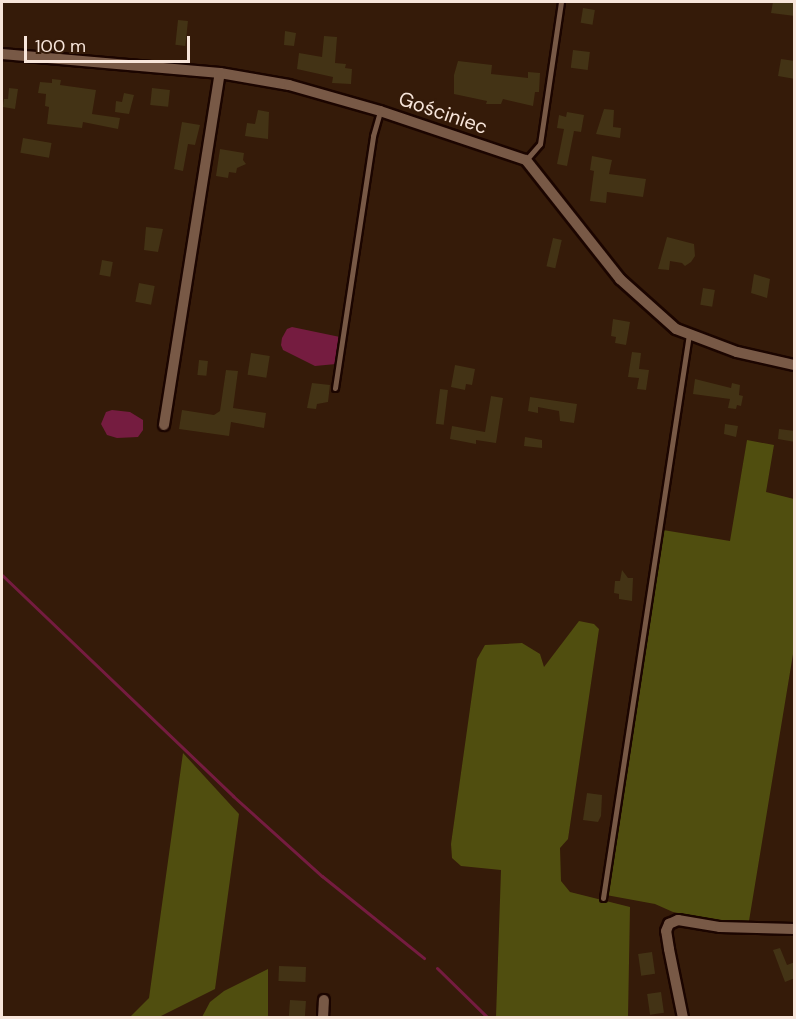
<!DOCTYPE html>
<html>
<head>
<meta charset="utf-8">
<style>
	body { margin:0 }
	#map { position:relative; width:796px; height:1019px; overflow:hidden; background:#351b09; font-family:"DM Sans",sans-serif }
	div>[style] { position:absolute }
	.green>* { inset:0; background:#504e0f }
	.water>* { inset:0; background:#751c40 }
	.stream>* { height:3px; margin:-1.5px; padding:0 1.5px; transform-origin:1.5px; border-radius:1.5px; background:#751c40 }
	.building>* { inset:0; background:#433315; transform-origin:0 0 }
	.roads { filter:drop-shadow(2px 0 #1b0500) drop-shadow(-2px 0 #1b0500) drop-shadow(0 2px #1b0500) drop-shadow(0 -2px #1b0500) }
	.service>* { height:5px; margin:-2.5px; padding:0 2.5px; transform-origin:2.5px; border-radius:2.5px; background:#785946 }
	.minor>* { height:10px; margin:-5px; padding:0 5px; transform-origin:5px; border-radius:5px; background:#785946 }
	span { translate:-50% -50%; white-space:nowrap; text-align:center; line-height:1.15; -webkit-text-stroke:4.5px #351b09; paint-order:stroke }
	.street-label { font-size:20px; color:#f7e5da }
	.frame { position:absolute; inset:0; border:3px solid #f7e5da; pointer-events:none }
	.scale { position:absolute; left:24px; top:36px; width:166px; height:27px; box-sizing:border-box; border:3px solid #f7e5da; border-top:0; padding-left:8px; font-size:18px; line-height:21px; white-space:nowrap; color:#f7e5da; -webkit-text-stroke:4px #351b09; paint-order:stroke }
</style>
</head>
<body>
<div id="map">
	<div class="green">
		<i style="clip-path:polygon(747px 440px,774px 445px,766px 492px,794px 499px,794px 648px,749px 921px,717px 921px,673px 912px,655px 904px,606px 895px,663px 530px,730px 541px)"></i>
		<i style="clip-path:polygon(579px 621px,594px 624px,599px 629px,568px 839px,560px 848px,561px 881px,570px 892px,630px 907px,628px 1017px,496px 1017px,501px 870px,461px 866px,452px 858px,451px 844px,477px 659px,485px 645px,522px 643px,540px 654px,544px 667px)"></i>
		<i style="clip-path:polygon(183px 753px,239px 814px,215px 989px,159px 1017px,130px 1017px,149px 998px)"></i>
		<i style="clip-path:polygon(268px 969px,268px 1017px,202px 1017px,210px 1002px,224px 991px)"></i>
	</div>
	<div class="water">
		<i style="clip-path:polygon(292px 327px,340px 337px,336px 364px,315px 366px,283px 350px,281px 345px,282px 338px,287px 329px)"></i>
		<i style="clip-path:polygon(112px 410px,130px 412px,143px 420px,143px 430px,138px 437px,117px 438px,107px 435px,101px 424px,106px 412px)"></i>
	</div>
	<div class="stream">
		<i style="left:2px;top:575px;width:320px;rotate:43.7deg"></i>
		<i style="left:233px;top:796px;width:120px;rotate:42deg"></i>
		<i style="left:322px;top:876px;width:131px;rotate:38.8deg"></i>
		<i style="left:437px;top:968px;width:71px;rotate:44.4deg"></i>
	</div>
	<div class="building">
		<i style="clip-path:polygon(773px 2px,795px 2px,795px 16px,771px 13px)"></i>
		<i style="left:583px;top:8px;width:12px;height:15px;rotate:9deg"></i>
		<i style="left:178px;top:20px;width:10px;height:25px;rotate:6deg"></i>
		<i style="clip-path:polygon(285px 31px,296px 33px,294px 46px,284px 45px)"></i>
		<i style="clip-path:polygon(324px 36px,337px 37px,335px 63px,346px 64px,345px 68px,352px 69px,351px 84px,332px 83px,333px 77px,297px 69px,299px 53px,322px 57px)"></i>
		<i style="left:573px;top:50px;width:17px;height:18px;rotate:7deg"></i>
		<i style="clip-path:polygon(781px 59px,795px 61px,795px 79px,778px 76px)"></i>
		<i style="clip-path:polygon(458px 61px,492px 65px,491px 74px,528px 78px,528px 72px,540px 73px,539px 92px,535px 92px,533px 106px,503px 99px,501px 104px,486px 104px,487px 101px,454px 94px,454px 75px)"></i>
		<i style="clip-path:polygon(52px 79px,61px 80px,60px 85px,96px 90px,92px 114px,120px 118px,118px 129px,83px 122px,82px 128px,47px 124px,49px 107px,45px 106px,46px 94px,38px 93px,40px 82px,52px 83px)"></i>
		<i style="clip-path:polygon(9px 88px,18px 89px,15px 109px,3px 107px,4px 99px,8px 99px)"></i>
		<i style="left:152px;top:88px;width:18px;height:17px;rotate:6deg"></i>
		<i style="clip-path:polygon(124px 93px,134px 95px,129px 114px,115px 112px,116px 101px,122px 102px)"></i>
		<i style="clip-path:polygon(604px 109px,614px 110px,613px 127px,621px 128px,620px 138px,596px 134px)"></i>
		<i style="clip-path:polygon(258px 110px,269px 112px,268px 139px,245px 136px,247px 123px,255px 124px)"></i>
		<i style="clip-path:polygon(567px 112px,584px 115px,581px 132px,574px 131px,567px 166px,557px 164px,564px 129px,557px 128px,559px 115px,566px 117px)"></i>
		<i style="clip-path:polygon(182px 122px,200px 125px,195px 145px,188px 144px,183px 171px,174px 169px)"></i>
		<i style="left:23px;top:138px;width:29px;height:15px;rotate:10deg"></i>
		<i style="clip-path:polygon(220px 149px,244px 153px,243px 160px,246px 164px,237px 168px,236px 173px,229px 172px,228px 178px,216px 176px)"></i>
		<i style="clip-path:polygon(592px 156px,612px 160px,609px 174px,646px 179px,643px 197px,607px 192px,606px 203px,590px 201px,594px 171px,590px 170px)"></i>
		<i style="clip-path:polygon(146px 227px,163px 229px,158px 252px,144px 250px)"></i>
		<i style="clip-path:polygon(667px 237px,694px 244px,695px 256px,691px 262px,685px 266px,682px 263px,670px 261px,669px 270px,658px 269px)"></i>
		<i style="left:553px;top:238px;width:9px;height:29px;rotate:13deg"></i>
		<i style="left:102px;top:260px;width:11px;height:15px;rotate:10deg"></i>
		<i style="clip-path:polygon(754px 274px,770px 279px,767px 298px,751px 293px)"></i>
		<i style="left:139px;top:283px;width:16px;height:19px;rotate:11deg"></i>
		<i style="left:703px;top:288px;width:12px;height:17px;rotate:9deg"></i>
		<i style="clip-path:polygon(613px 319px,630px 322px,626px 345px,615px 343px,616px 337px,611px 336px)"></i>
		<i style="clip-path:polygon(632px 352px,641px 353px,639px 369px,649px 370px,646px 390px,637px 389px,639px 378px,628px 377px)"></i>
		<i style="left:251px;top:353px;width:19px;height:22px;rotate:9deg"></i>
		<i style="left:199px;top:360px;width:9px;height:15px;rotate:6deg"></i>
		<i style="clip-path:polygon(455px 365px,475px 369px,472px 385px,466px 384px,465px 390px,451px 387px)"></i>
		<i style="clip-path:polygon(226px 370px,238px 371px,233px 408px,266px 413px,264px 428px,231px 422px,229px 436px,179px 429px,182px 410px,214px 415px,220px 411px)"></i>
		<i style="clip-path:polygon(695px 379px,731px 388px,732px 383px,740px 385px,739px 395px,743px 396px,741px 406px,737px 405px,736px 409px,728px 408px,730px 399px,693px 394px)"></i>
		<i style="clip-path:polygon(312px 383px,330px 385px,328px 402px,317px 404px,316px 409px,307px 408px)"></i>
		<i style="left:440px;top:389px;width:8px;height:35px;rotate:7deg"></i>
		<i style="clip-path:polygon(491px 396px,503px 398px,496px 443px,476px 440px,476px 444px,450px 439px,452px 426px,485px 432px)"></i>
		<i style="clip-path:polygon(530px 397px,577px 404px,574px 423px,560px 421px,559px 411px,538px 407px,538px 413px,528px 411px)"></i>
		<i style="clip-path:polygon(725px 424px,738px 426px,736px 437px,724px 434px)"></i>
		<i style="clip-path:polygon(779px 429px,795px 431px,795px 442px,778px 439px)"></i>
		<i style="clip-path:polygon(525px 437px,542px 440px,542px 448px,524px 446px)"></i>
		<i style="clip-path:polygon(622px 570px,628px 578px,633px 578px,632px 601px,619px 599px,619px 594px,614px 593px,615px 581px,620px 581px)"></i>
		<i style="clip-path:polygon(587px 793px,602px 795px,601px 816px,598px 822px,583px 820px)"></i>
		<i style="clip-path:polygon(780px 948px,787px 965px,795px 962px,795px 978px,785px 982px,773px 950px)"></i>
		<i style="left:652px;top:952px;width:22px;height:14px;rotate:82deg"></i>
		<i style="left:279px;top:966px;width:27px;height:15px;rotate:2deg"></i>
		<i style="left:661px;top:992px;width:21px;height:14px;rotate:82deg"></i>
		<i style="left:290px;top:1000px;width:16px;height:17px;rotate:4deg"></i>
	</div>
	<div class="roads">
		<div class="service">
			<i style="left:526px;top:160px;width:21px;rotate:-49deg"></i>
			<i style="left:540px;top:144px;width:144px;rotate:-81.6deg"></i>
			<i style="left:335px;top:388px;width:255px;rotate:-81.4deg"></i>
			<i style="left:373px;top:136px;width:26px;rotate:-74deg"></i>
			<i style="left:603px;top:898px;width:571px;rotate:-81.33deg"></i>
		</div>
		<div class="minor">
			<i style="left:2px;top:54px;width:219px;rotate:5deg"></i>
			<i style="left:220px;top:73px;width:70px;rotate:9.9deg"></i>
			<i style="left:289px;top:85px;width:95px;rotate:15.9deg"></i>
			<i style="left:380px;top:111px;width:154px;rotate:18.6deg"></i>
			<i style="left:526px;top:160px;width:152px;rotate:51.7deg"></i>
			<i style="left:620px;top:279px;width:75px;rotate:41.8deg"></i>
			<i style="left:676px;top:329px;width:65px;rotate:20.7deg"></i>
			<i style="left:737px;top:352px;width:58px;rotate:12.8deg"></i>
			<i style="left:164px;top:425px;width:356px;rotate:-81deg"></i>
			<i style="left:323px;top:1018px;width:18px;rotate:-87deg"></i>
			<i style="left:683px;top:1018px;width:70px;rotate:-101.5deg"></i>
			<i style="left:669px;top:949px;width:18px;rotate:-99deg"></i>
			<i style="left:666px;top:931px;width:8px;rotate:-67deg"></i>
			<i style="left:669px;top:924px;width:10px;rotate:-24deg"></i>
			<i style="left:678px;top:920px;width:43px;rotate:9.5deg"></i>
			<i style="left:720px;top:927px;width:74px;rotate:1.5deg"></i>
		</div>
	</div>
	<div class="street-label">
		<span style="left:443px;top:113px;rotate:19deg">Gościniec</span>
	</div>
	<div class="frame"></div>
	<div class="scale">100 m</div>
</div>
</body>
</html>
